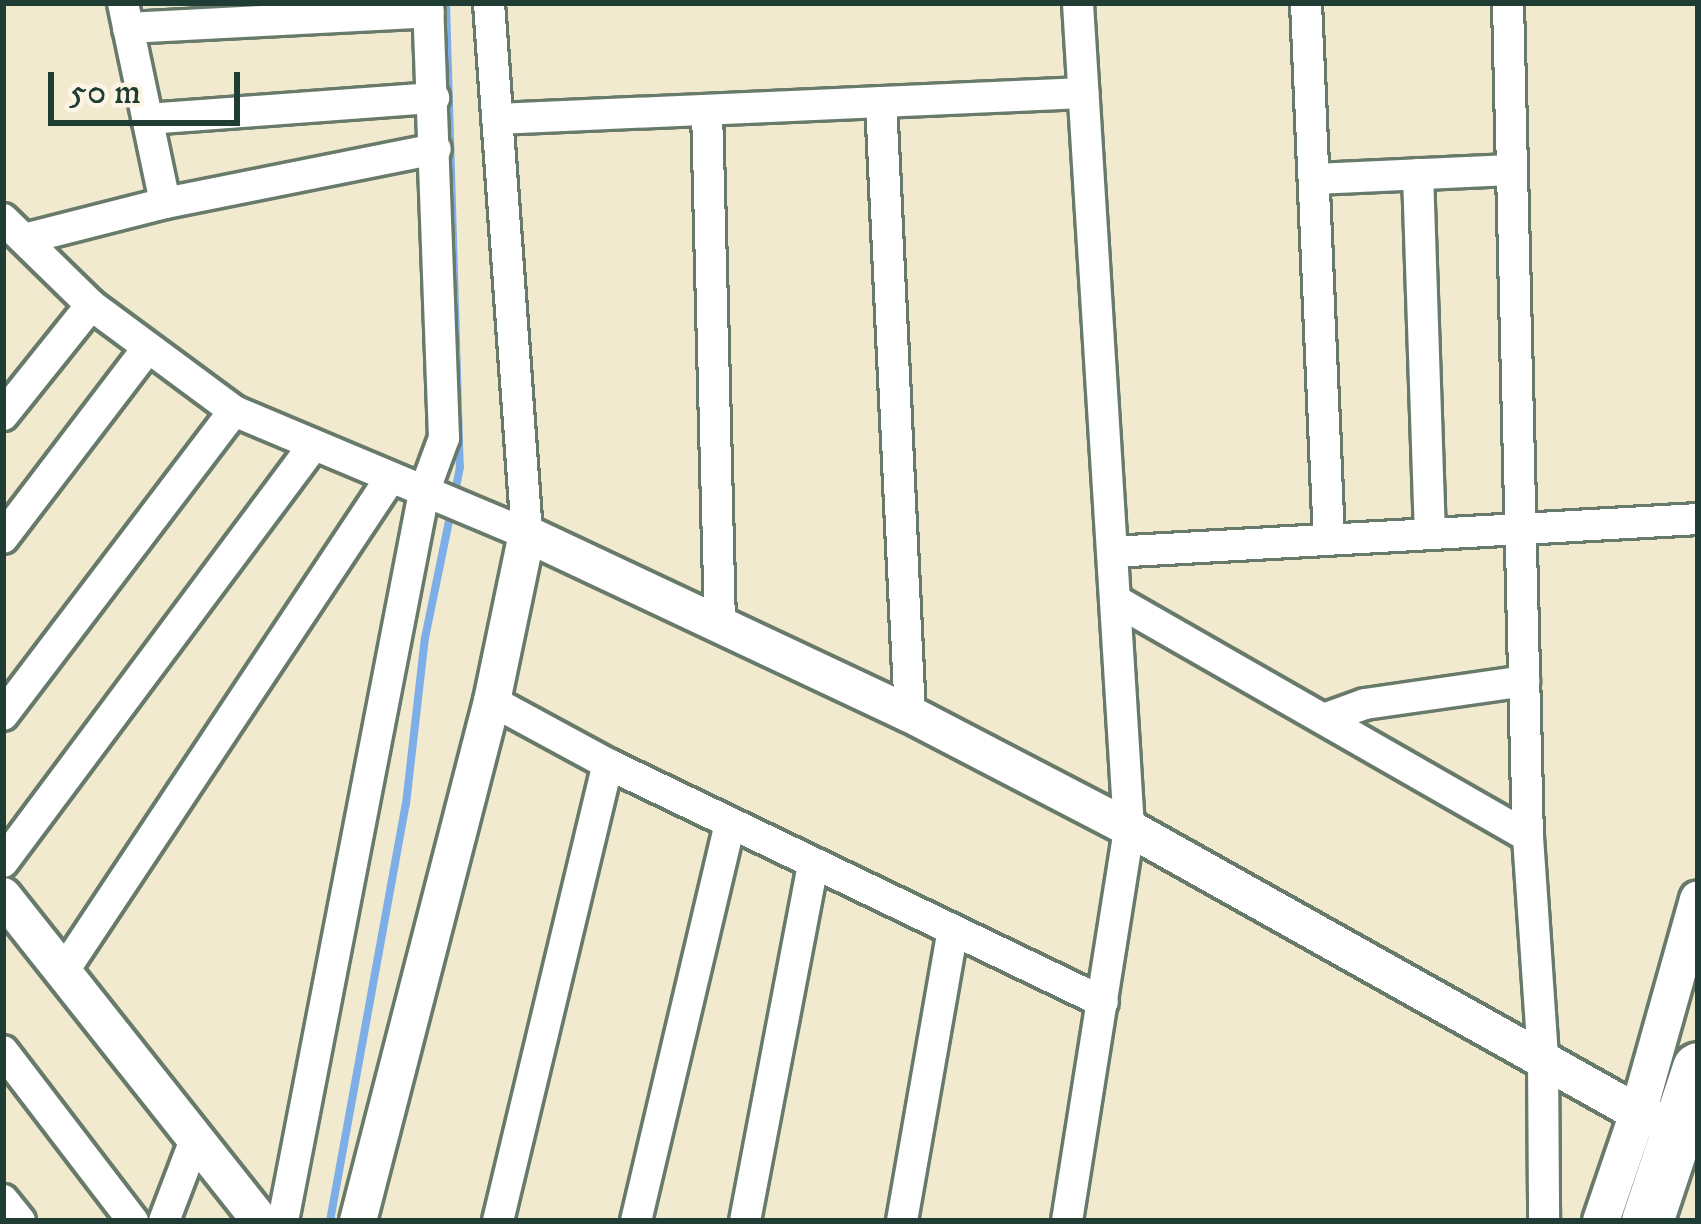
<!DOCTYPE html>
<html>
<head>
<meta charset="utf-8">
<style>
	body { margin:0 }
	#map { position:relative; width:1701px; height:1224px; overflow:hidden; background:#f1eacf; font-family:"IM FELL DW Pica",serif }
	div>[style] { position:absolute }
	.stream>* { height:8px; margin:-4px; padding:0 4px; transform-origin:4px; border-radius:4px; background:#7eaee8 }
	.roads { filter:drop-shadow(3px 0 #687a6a) drop-shadow(-3px 0 #687a6a) drop-shadow(0 3px #687a6a) drop-shadow(0 -3px #687a6a) }
	.minor>* { height:30px; margin:-15px; padding:0 15px; transform-origin:15px; border-radius:15px; background:#fff }
	.tertiary>* { height:36px; margin:-18px; padding:0 18px; transform-origin:18px; border-radius:18px; background:#fff }
	.trunk>* { height:51px; margin:-25.5px; padding:0 25.5px; transform-origin:25.5px; border-radius:25.5px; background:#fff }
	span { translate:-50% -50%; white-space:nowrap; text-align:center; line-height:1.15; -webkit-text-stroke:10px #fcf5e5; paint-order:stroke }
	.frame { position:absolute; inset:0; border:6px solid #1f3d34; pointer-events:none }
	.scale { position:absolute; left:48px; top:72px; width:192px; height:54px; box-sizing:border-box; border:6px solid #1f3d34; border-top:0; padding-left:15px; font-size:36px; line-height:42px; white-space:nowrap; color:#1f3d34; -webkit-text-stroke:9px #fcf5e5; paint-order:stroke }
</style>
</head>
<body>
<div id="map">
	<div class="stream">
		<i style="left:446px;top:3px;width:464px;rotate:88.3deg"></i>
		<i style="left:460px;top:467px;width:26px;rotate:101deg"></i>
		<i style="left:330px;top:1221px;width:424px;rotate:-79.7deg"></i>
		<i style="left:406px;top:804px;width:167px;rotate:-83.5deg"></i>
		<i style="left:425px;top:638px;width:134px;rotate:-78.4deg"></i>
	</div>
	<div class="roads">
		<div class="minor">
			<i style="left:123px;top:3px;width:204px;rotate:78.1deg"></i>
			<i style="left:489px;top:3px;width:532px;rotate:85.91deg"></i>
			<i style="left:1306px;top:3px;width:537px;rotate:87.55deg"></i>
			<i style="left:1508px;top:3px;width:834px;rotate:88.63deg"></i>
			<i style="left:1528px;top:837px;width:222px;rotate:86.1deg"></i>
			<i style="left:1543px;top:1058px;width:163px;rotate:89.6deg"></i>
			<i style="left:128px;top:28px;width:301px;rotate:-3deg"></i>
			<i style="left:881px;top:102px;width:613px;rotate:87.29deg"></i>
			<i style="left:707px;top:110px;width:513px;rotate:88.55deg"></i>
			<i style="left:147px;top:119px;width:288px;rotate:-4.2deg"></i>
			<i style="left:497px;top:119px;width:587px;rotate:-2.54deg"></i>
			<i style="left:1418px;top:174px;width:360px;rotate:88.1deg"></i>
			<i style="left:1314px;top:179px;width:198px;rotate:-2.6deg"></i>
			<i style="left:3px;top:219px;width:123px;rotate:44.3deg"></i>
			<i style="left:91px;top:305px;width:178px;rotate:36.5deg"></i>
			<i style="left:234px;top:411px;width:318px;rotate:22.8deg"></i>
			<i style="left:24px;top:239px;width:146px;rotate:-14.3deg"></i>
			<i style="left:165px;top:203px;width:276px;rotate:-11.3deg"></i>
			<i style="left:3px;top:415px;width:141px;rotate:-51.3deg"></i>
			<i style="left:3px;top:538px;width:239px;rotate:-52.7deg"></i>
			<i style="left:1112px;top:552px;width:587px;rotate:-3.22deg"></i>
			<i style="left:1115px;top:600px;width:476px;rotate:29.8deg"></i>
			<i style="left:492px;top:701px;width:132px;rotate:28.5deg"></i>
			<i style="left:608px;top:764px;width:549px;rotate:25.68deg"></i>
			<i style="left:3px;top:715px;width:382px;rotate:-52.8deg"></i>
			<i style="left:1326px;top:718px;width:41px;rotate:-19.7deg"></i>
			<i style="left:1365px;top:704px;width:161px;rotate:-8.2deg"></i>
			<i style="left:3px;top:862px;width:519px;rotate:-53.31deg"></i>
			<i style="left:63px;top:972px;width:590px;rotate:-56.47deg"></i>
			<i style="left:3px;top:1051px;width:214px;rotate:52.6deg"></i>
			<i style="left:3px;top:1200px;width:27px;rotate:51deg"></i>
			<i style="left:164px;top:1221px;width:87px;rotate:-69.1deg"></i>
			<i style="left:283px;top:1221px;width:743px;rotate:-79.05deg"></i>
			<i style="left:424px;top:492px;width:58px;rotate:-69.7deg"></i>
			<i style="left:444px;top:438px;width:435px;rotate:-92.1deg"></i>
			<i style="left:498px;top:1221px;width:470px;rotate:-76.5deg"></i>
			<i style="left:636px;top:1221px;width:409px;rotate:-76.7deg"></i>
			<i style="left:745px;top:1221px;width:364px;rotate:-79.2deg"></i>
			<i style="left:902px;top:1221px;width:295px;rotate:-80.1deg"></i>
			<i style="left:1067px;top:1221px;width:398px;rotate:-81deg"></i>
			<i style="left:1129px;top:828px;width:827px;rotate:-93.54deg"></i>
		</div>
		<div class="tertiary">
			<i style="left:3px;top:896px;width:415px;rotate:51.6deg"></i>
			<i style="left:358px;top:1221px;width:537px;rotate:-75.55deg"></i>
			<i style="left:492px;top:701px;width:171px;rotate:-78.2deg"></i>
			<i style="left:527px;top:534px;width:423px;rotate:25.2deg"></i>
			<i style="left:910px;top:714px;width:247px;rotate:27.5deg"></i>
			<i style="left:1129px;top:828px;width:583px;rotate:29.25deg"></i>
			<i style="left:1638px;top:1113px;width:63px;rotate:21.3deg"></i>
			<i style="left:1601px;top:1221px;width:114px;rotate:-71.1deg"></i>
			<i style="left:1638px;top:1113px;width:222px;rotate:-74.3deg"></i>
		</div>
		<div class="trunk">
			<i style="left:1647px;top:1221px;width:161px;rotate:-71.6deg"></i>
		</div>
	</div>
	<div class="frame"></div>
	<div class="scale">50 m</div>
</div>
</body>
</html>
